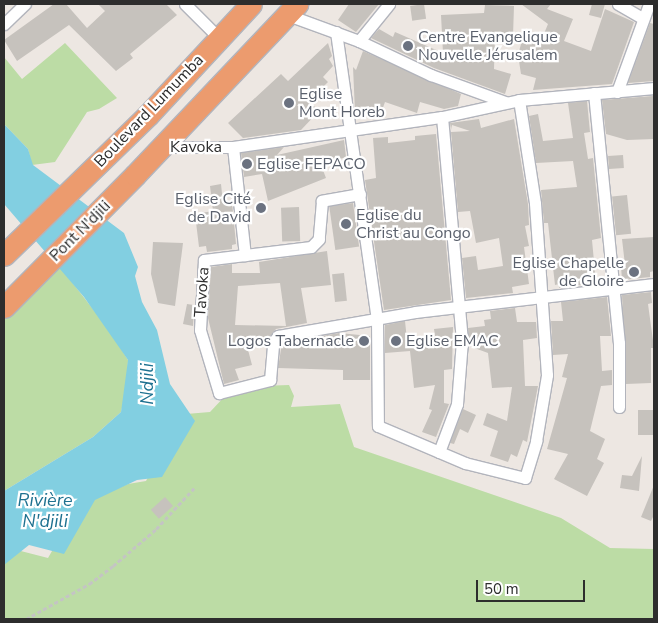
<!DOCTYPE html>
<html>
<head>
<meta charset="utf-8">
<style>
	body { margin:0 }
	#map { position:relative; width:658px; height:623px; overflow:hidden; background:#ede7e2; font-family:"Nunito Sans",sans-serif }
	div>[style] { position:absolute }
	.green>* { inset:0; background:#bcdca5 }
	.water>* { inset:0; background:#82cfe1 }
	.building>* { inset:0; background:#c6c2bd; transform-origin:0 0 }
	.path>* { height:2.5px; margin-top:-1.25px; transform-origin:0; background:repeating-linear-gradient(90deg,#c4c4c4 0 4px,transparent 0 6.5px) }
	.roads { filter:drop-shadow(1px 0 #b2b4bc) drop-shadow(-1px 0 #b2b4bc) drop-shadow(0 1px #b2b4bc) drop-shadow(0 -1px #b2b4bc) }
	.street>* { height:11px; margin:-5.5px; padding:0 5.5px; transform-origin:5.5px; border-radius:5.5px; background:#fff }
	.highway>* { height:21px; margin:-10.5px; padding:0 10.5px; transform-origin:10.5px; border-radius:10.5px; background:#ec9b6e }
	.dots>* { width:14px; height:14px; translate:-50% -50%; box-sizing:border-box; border:2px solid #fff; border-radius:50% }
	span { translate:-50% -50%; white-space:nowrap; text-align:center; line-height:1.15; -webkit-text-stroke:4.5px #fff; paint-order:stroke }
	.worship-label { font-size:16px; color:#5b616d }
	.left { translate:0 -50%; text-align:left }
	.right { translate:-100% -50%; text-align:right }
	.street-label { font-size:16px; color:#2d2d2d }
	.water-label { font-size:18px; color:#1e7190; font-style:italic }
	.frame { position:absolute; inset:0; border:5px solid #2d2d2d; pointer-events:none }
	.scale { position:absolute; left:476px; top:580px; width:109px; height:22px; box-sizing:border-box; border:2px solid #2d2d2d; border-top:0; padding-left:6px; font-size:15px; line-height:18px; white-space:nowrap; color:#2d2d2d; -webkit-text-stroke:4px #fff; paint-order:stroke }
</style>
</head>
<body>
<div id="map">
	<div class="green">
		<i style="clip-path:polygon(65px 43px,117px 98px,99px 109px,87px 112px,55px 162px,32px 165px,28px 149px,4px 124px,4px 57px,22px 79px)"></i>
		<i style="clip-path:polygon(50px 254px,110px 331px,128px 360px,127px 385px,121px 412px,93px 437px,4px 491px,4px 302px)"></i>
		<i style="clip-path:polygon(289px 385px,294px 396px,291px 407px,340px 404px,354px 447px,561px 518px,610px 548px,654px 549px,654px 619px,4px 619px,4px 556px,13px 549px,48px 558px,79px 504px,128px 484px,146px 481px,163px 447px,174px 415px,210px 412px,226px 395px,261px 386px)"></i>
	</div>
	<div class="water">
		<i style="clip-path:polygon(4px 124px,28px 149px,33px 165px,124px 233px,138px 267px,135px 276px,142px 302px,157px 330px,170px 384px,195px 421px,162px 477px,137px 480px,95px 500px,64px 554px,29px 545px,4px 565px,4px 491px,93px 437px,121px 412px,128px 360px,84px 297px,4px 204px)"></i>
	</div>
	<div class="building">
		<i style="clip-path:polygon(54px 4px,66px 4px,87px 28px,105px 11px,98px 4px,166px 4px,177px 15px,130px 54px,133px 58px,116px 71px,69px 25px,17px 61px,4px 40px)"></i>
		<i style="clip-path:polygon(349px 4px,379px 4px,356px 32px,338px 20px)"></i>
		<i style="left:424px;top:4px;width:15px;height:14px;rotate:82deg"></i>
		<i style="clip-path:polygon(521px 4px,551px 4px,547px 9px,573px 19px,564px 41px,591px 51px,605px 9px,634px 22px,612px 84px,533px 90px,536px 78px,521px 74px,518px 55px,523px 37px,541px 41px,548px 24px)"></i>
		<i style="clip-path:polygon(592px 4px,605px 4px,601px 18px,589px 15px)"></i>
		<i style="clip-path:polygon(485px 5px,514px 6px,513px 36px,495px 35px,494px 69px,511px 74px,505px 94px,434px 68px,371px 38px,379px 29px,393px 37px,395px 32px,443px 53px,441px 15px,484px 13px)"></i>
		<i style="clip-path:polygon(650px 23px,654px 24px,654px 81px,628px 83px)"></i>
		<i style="clip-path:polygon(328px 43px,332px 56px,329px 59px,333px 66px,323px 77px,328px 82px,309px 101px,319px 111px,301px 130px,243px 138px,228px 123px,281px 74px,288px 81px)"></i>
		<i style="clip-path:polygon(363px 51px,461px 94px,458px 106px,444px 109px,420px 102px,417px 113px,385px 102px,381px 113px,368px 109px,368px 113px,355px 112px,353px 67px,356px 70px)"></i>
		<i style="clip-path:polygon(653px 96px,654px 139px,627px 140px,606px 134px,602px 100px)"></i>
		<i style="clip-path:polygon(587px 101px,590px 132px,584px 133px,588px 159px,593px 158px,601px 238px,592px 240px,596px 283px,559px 288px,559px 284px,555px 285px,548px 223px,544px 223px,541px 190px,577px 187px,573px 161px,536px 163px,529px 116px,538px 114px,543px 141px,573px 138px,568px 103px)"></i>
		<i style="clip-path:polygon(479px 119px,481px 128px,514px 119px,528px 204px,529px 225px,525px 226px,529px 246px,524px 247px,529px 284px,512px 287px,513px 293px,466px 298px,462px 258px,476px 256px,478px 270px,503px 266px,499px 238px,476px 243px,470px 211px,458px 212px,451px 132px,470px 131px,452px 125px,451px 130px,450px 123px)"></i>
		<i style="clip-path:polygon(436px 134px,451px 300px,384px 310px,365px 180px,376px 178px,373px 138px,388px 137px,388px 143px,415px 140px,415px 136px)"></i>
		<i style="clip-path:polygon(344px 140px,346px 157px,321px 165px,326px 178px,268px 201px,262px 174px,244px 177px,241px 153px,284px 147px,277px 155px)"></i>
		<i style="left:623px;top:155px;width:13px;height:15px;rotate:86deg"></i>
		<i style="clip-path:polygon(221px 184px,223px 203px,232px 202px,236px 244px,232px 245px,232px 249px,207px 252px,206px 246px,199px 247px,195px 214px,213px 211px,210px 186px)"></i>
		<i style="left:627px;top:195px;width:39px;height:15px;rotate:84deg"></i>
		<i style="left:353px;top:203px;width:44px;height:24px;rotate:82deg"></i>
		<i style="left:299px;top:207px;width:34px;height:18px;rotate:88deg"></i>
		<i style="clip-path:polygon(654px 237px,654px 271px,650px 272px,650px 277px,622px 280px,621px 266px,625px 265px,622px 239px)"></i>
		<i style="clip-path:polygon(153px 242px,183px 243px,175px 306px,158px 303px,151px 274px)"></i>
		<i style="clip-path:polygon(evenodd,327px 251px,331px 285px,301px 288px,307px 323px,276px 329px,266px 341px,251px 341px,251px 346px,247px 346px,252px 365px,235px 369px,239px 380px,224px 384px,208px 318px,211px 267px,232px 264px,232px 273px,260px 273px,259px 262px,327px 251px,280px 283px,286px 326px,235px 325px,238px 286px,280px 283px)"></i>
		<i style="left:344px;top:273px;width:28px;height:12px;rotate:84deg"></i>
		<i style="clip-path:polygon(651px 292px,652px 303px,648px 304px,654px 348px,651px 348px,651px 383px,626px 384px,622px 295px)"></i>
		<i style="clip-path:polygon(607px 297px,611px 336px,600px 336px,602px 371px,612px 370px,612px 385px,601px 386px,590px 431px,605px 439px,597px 459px,604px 463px,587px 496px,554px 479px,568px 454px,547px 449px,567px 378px,562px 377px,568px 354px,553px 355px,551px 321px,563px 321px,561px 302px)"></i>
		<i style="clip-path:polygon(187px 304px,194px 305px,193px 326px,183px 324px)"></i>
		<i style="clip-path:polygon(515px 308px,517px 322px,536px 322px,537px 338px,523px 340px,525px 386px,538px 386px,527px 442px,523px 440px,517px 457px,511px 454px,508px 462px,490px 456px,498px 431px,483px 425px,487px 413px,507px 421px,512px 387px,492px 388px,488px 353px,469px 346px,468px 328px,485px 326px,484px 320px,491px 319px,490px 311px)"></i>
		<i style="clip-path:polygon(405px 321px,407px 340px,435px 336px,434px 329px,453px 327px,452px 369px,444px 370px,444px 403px,449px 404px,436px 437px,422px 432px,432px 410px,429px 409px,435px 385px,414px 388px,410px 351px,385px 353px,385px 325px)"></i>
		<i style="clip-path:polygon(339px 333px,370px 336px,370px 380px,343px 380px,343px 370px,278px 368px,282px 343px)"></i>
		<i style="clip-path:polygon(463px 409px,476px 415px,468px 433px,460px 429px,454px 444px,450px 443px)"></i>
		<i style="left:638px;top:410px;width:16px;height:25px"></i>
		<i style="clip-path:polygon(642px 456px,639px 491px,620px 488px,622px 475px,632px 476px)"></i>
		<i style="clip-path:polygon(654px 485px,654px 515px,651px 521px,641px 517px)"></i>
		<i style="left:165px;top:497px;width:12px;height:19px;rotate:48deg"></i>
	</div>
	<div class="path">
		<i style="left:26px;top:619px;width:72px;rotate:-29.1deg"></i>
		<i style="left:89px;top:584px;width:30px;rotate:-37deg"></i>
		<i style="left:113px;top:566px;width:57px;rotate:-40.7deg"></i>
		<i style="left:156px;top:529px;width:57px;rotate:-47.1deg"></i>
	</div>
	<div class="roads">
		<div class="street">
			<i style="left:185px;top:4px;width:48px;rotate:45deg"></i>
			<i style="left:618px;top:4px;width:28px;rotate:30deg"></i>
			<i style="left:288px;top:15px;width:76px;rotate:20.1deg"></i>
			<i style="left:359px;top:41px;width:80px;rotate:25.3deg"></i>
			<i style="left:431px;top:75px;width:79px;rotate:20deg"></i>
			<i style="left:4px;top:24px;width:29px;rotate:-44deg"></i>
			<i style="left:336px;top:32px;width:291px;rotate:81.9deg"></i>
			<i style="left:377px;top:320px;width:106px;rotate:89.5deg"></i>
			<i style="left:378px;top:426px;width:95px;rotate:23deg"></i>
			<i style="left:465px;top:463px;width:62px;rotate:14deg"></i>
			<i style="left:525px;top:478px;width:39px;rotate:-73deg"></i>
			<i style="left:536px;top:441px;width:67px;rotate:-80.5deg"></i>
			<i style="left:547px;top:375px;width:172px;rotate:-94deg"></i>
			<i style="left:535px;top:203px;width:104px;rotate:-98.8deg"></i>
			<i style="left:359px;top:41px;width:48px;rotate:-51deg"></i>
			<i style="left:617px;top:92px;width:94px;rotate:-70deg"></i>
			<i style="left:594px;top:93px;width:251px;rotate:84.3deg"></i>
			<i style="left:619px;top:343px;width:64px;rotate:90deg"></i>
			<i style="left:161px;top:147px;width:72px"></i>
			<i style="left:233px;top:147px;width:211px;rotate:-8.2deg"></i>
			<i style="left:442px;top:117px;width:79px;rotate:-12.4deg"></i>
			<i style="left:519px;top:100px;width:136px;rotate:-5.1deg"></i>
			<i style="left:233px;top:147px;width:109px;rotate:83.7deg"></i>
			<i style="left:360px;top:194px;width:39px;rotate:170deg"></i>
			<i style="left:322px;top:201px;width:38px;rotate:95deg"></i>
			<i style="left:319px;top:239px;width:11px;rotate:135deg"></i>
			<i style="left:311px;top:247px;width:108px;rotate:173.1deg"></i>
			<i style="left:204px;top:260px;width:70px;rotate:93.3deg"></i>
			<i style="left:200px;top:330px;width:66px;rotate:73.2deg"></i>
			<i style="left:219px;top:393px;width:53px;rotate:-14.3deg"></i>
			<i style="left:270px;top:380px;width:38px;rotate:-85deg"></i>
			<i style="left:273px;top:342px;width:8px;rotate:-50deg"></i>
			<i style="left:278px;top:336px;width:139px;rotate:-9.9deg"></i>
			<i style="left:415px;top:312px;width:241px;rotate:-6.7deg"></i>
			<i style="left:439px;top:452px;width:51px;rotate:-69.4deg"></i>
			<i style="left:457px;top:404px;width:63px;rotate:-85.5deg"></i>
			<i style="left:462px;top:341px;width:225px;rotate:-95.1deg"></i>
		</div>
		<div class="highway">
			<i style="left:4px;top:255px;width:201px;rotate:-44.2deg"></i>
			<i style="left:148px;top:115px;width:151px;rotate:-47.1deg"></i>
			<i style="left:4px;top:307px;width:186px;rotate:-45.2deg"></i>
			<i style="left:135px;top:175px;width:236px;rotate:-46.5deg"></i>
		</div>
	</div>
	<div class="dots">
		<i style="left:408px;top:46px;background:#6b7280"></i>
		<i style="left:289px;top:103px;background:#6b7280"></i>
		<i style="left:247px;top:164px;background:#6b7280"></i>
		<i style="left:261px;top:208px;background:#6b7280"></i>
		<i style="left:346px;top:224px;background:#6b7280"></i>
		<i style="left:634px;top:272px;background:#6b7280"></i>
		<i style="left:364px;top:341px;background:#6b7280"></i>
		<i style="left:396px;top:341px;background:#6b7280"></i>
	</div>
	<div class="worship-label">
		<span class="left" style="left:418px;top:46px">Centre Evangelique<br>Nouvelle Jérusalem</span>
		<span class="left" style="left:299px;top:103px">Eglise<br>Mont Horeb</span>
		<span class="left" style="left:257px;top:164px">Eglise FEPACO</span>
		<span class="right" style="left:251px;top:208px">Eglise Cité<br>de David</span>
		<span class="left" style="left:356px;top:224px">Eglise du<br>Christ au Congo</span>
		<span class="right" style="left:624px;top:272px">Eglise Chapelle<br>de Gloire</span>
		<span class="right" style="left:354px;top:341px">Logos Tabernacle</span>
		<span class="left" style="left:406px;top:341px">Eglise EMAC</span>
	</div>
	<div class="street-label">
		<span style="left:149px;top:111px;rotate:-46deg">Boulevard Lumumba</span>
		<span style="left:196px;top:147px">Kavoka</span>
		<span style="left:80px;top:231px;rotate:-45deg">Pont N'djili</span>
		<span style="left:202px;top:292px;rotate:-86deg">Tavoka</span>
	</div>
	<div class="water-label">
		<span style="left:147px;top:384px;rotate:-90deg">Ndjili</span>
		<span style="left:45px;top:511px">Rivière<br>N'djili</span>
	</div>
	<div class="frame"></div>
	<div class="scale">50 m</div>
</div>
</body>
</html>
